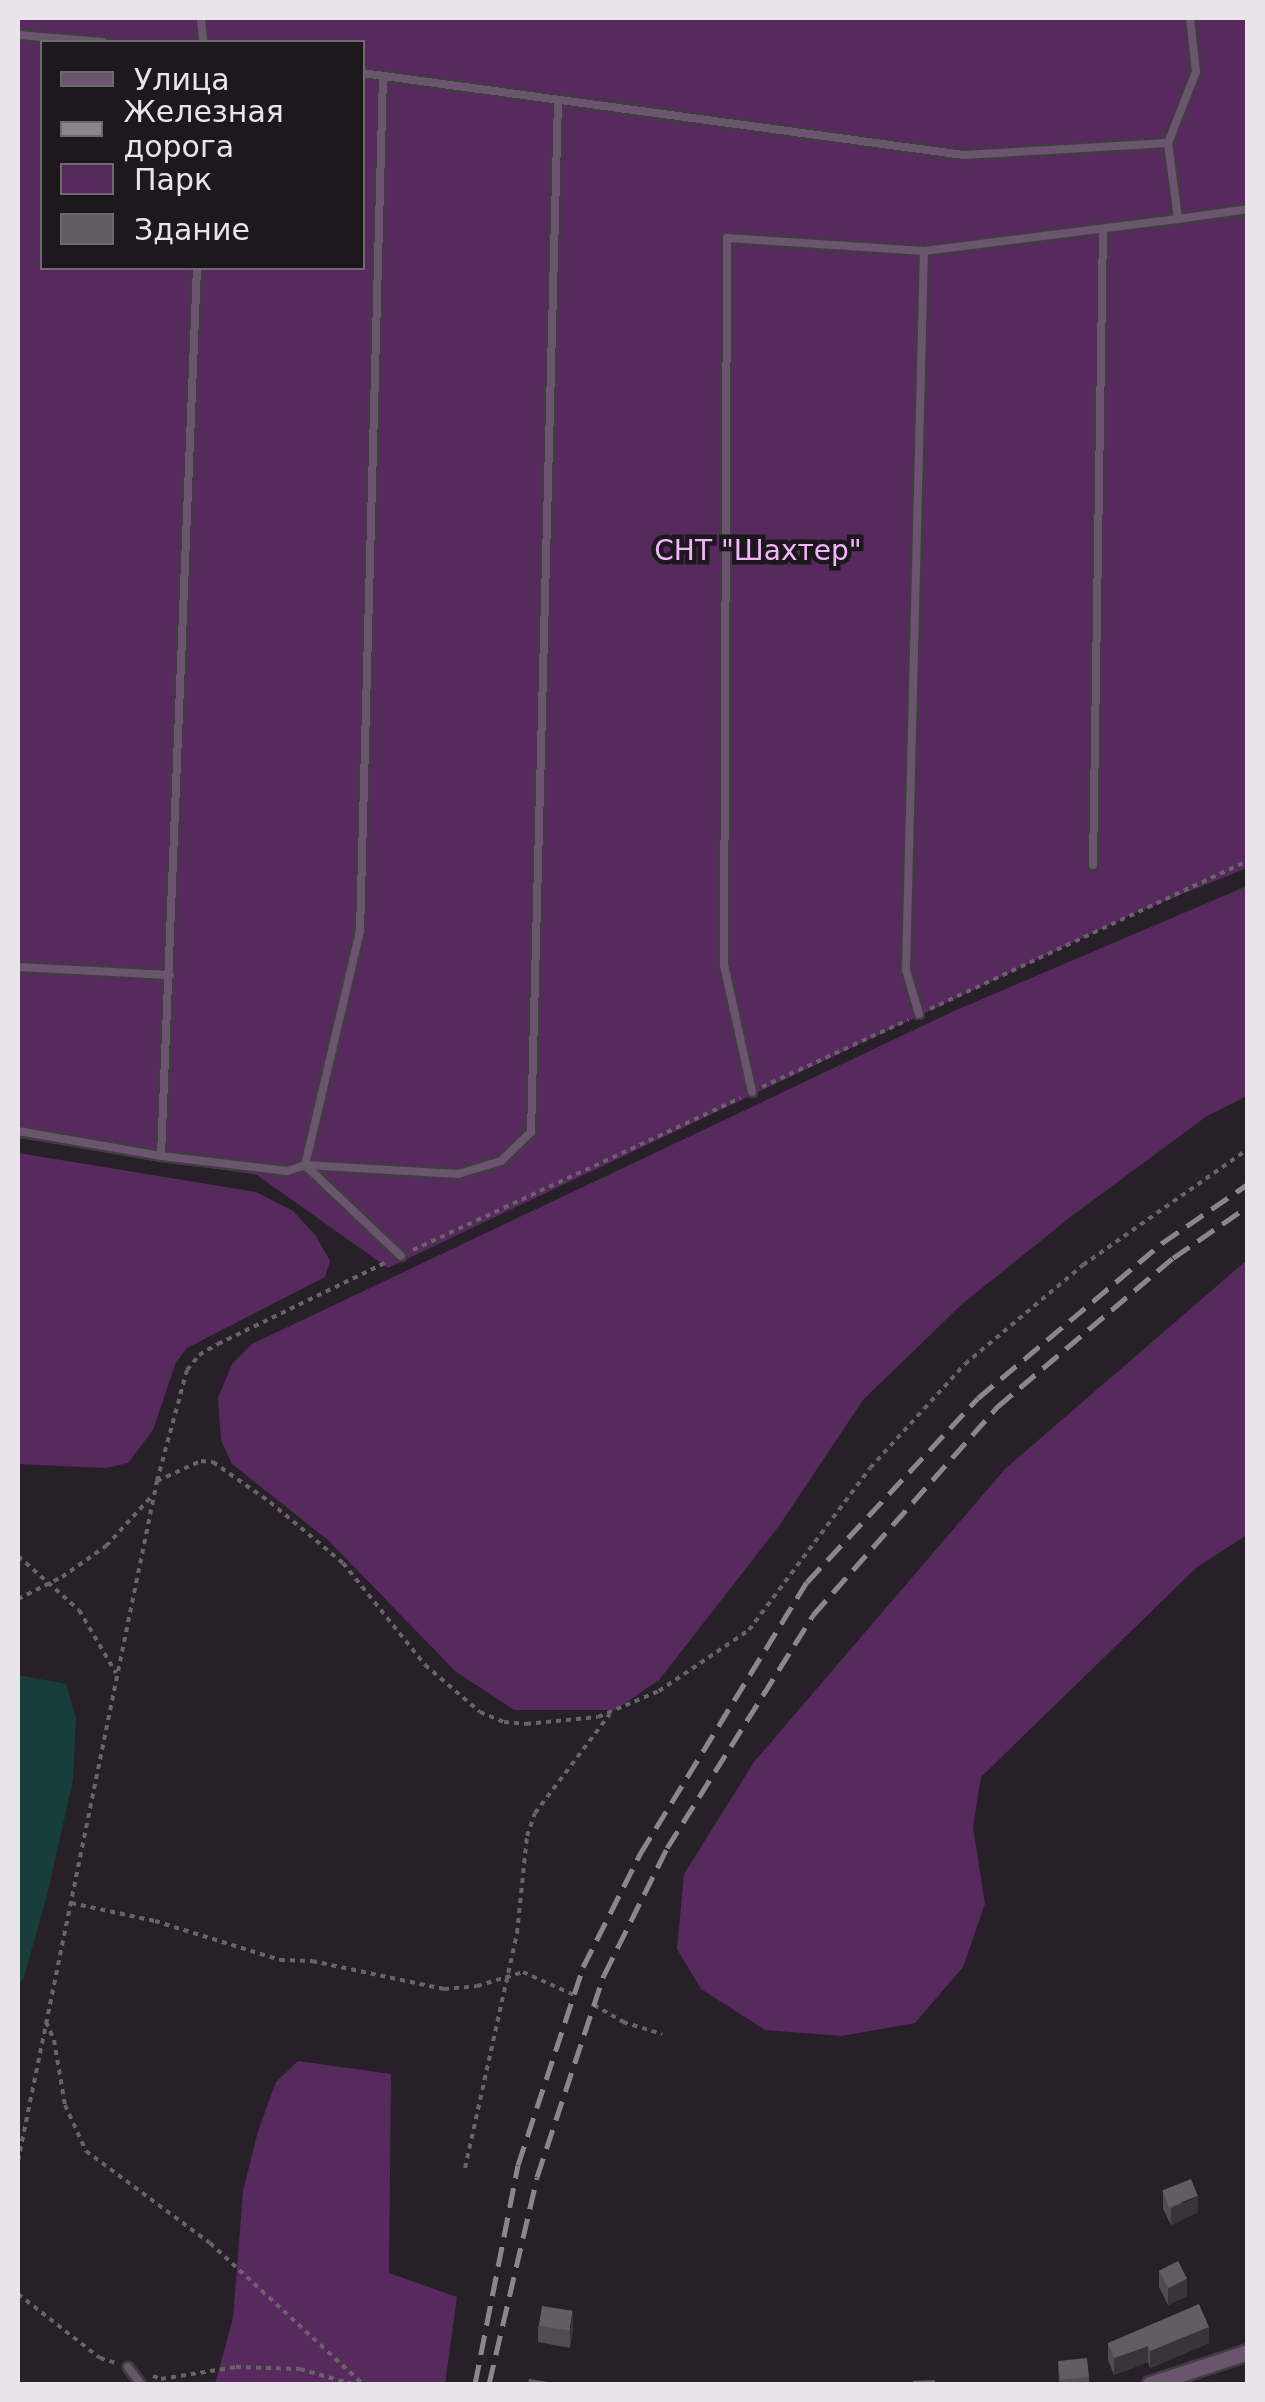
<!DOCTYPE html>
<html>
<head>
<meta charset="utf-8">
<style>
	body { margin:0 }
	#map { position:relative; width:1265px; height:2402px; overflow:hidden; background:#272028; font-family:"DejaVu Sans",sans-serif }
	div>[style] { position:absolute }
	.green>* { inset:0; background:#572a5e }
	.water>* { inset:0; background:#183e3c }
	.path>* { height:4px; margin-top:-2px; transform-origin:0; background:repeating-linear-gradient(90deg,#696269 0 5px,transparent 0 10px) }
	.roads { filter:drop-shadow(2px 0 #423b43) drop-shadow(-2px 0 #423b43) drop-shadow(0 2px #423b43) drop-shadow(0 -2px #423b43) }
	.service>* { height:8px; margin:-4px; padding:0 4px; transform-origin:4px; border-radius:4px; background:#6b546e }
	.minor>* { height:15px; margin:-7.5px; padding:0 7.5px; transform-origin:7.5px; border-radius:7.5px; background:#6b546e }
	.rail>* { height:5px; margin-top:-2.5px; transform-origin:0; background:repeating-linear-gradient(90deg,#8b858c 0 20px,transparent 0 30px) }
	.wall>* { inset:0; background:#534b54 }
	.shaded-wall>* { inset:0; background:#3b333c }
	.building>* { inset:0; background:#635c64; transform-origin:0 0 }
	span { translate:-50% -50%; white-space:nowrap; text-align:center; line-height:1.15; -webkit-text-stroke:9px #1d171e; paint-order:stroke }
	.park-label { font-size:28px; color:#f2b7fa }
	.frame { position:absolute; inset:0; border:20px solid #e9e4e9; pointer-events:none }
	.legend { position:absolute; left:40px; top:40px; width:325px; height:230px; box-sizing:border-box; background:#1d171e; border:2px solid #6f696f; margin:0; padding:12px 18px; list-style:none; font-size:30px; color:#e9e4e9 }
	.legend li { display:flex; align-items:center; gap:20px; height:50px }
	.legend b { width:50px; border:2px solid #6f696f }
</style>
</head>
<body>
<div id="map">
	<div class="green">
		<i style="clip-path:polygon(evenodd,18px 18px,1247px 18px,1247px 868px,1133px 914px,388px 1268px,257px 1175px,18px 1138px,18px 18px,42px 42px,362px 42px,362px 268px,42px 268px,42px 42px)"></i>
		<i style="clip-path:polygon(1247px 886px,1247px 1096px,1207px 1116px,1073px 1215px,961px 1305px,863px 1400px,779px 1526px,659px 1680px,615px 1710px,514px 1710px,455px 1671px,329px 1541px,232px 1464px,221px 1440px,218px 1398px,232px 1364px,252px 1344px,954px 1011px)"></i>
		<i style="clip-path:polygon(18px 1153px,256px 1192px,293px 1211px,316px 1236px,330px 1261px,325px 1277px,187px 1348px,176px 1362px,153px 1430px,128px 1463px,106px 1468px,18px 1464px)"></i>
		<i style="clip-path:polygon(1247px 1260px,1247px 1535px,1197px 1567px,981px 1777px,973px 1827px,985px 1904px,963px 1967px,915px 2023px,842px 2036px,765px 2030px,701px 1989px,677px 1949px,684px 1874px,754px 1762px,1005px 1469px)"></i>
		<i style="clip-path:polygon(298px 2061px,391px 2074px,389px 2273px,457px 2297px,445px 2384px,215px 2384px,233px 2318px,243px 2191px,258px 2131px,276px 2082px)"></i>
	</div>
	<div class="water">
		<i style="clip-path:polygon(18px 1675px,66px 1684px,76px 1718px,73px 1780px,47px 1895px,24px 1977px,18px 1987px)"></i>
	</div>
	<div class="path">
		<i style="left:930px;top:1009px;width:351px;rotate:-25deg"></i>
		<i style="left:762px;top:1087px;width:161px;rotate:-24.7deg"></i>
		<i style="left:413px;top:1250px;width:361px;rotate:-24.9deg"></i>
		<i style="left:157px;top:1481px;width:48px;rotate:-24.4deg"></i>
		<i style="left:201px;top:1461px;width:12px;rotate:5deg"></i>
		<i style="left:213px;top:1462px;width:70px;rotate:35.1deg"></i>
		<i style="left:270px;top:1502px;width:95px;rotate:39.9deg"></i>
		<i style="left:343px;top:1563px;width:131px;rotate:51.2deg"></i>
		<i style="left:425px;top:1665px;width:72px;rotate:40.5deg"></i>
		<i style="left:480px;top:1712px;width:26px;rotate:23deg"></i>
		<i style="left:504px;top:1722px;width:22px;rotate:5deg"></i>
		<i style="left:526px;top:1724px;width:72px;rotate:-5.6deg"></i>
		<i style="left:598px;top:1717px;width:66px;rotate:-23.1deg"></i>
		<i style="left:659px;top:1691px;width:109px;rotate:-34.1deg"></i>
		<i style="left:749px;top:1630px;width:202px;rotate:-53.2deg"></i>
		<i style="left:870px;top:1468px;width:141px;rotate:-47.6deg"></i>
		<i style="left:965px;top:1364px;width:154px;rotate:-40deg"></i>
		<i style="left:1083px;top:1265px;width:202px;rotate:-35.1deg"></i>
		<i style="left:18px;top:1556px;width:81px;rotate:41.5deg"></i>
		<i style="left:79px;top:1610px;width:73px;rotate:59.6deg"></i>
		<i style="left:18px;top:1599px;width:49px;rotate:-26.6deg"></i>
		<i style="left:62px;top:1577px;width:54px;rotate:-35.2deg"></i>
		<i style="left:106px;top:1546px;width:68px;rotate:-47.4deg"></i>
		<i style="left:71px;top:1903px;width:86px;rotate:12.1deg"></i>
		<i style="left:155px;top:1921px;width:131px;rotate:17.3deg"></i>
		<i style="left:280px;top:1960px;width:32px;rotate:2deg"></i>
		<i style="left:312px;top:1961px;width:135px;rotate:12deg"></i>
		<i style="left:444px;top:1989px;width:33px;rotate:-5deg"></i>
		<i style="left:477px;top:1986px;width:48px;rotate:-16.9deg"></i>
		<i style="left:523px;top:1972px;width:56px;rotate:24.3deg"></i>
		<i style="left:594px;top:2005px;width:34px;rotate:30deg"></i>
		<i style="left:623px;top:2022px;width:41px;rotate:17.1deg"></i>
		<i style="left:46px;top:2022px;width:20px;rotate:66deg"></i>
		<i style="left:54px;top:2040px;width:66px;rotate:80.4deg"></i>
		<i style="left:65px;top:2105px;width:51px;rotate:65.5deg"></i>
		<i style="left:86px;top:2151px;width:154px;rotate:36.6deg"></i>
		<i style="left:210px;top:2243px;width:208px;rotate:42.7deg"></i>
		<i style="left:18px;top:2161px;width:694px;rotate:-78.45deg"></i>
		<i style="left:157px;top:1481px;width:115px;rotate:-74.9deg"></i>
		<i style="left:187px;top:1370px;width:19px;rotate:-51deg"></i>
		<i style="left:199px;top:1355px;width:22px;rotate:-30deg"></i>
		<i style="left:218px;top:1344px;width:188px;rotate:-25.9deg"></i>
		<i style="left:465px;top:2168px;width:241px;rotate:-77.5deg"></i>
		<i style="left:517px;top:1933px;width:98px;rotate:-84.1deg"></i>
		<i style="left:527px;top:1836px;width:24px;rotate:-71deg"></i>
		<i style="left:535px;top:1813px;width:124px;rotate:-52.9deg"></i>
		<i style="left:18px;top:2294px;width:104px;rotate:38deg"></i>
		<i style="left:100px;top:2358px;width:16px;rotate:18deg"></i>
		<i style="left:153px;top:2376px;width:9px;rotate:21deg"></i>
		<i style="left:161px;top:2379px;width:76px;rotate:-9.1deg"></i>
		<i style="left:236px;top:2367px;width:64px;rotate:1.8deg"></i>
		<i style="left:300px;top:2369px;width:54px;rotate:16.1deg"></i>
	</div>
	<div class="roads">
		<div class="service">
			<i style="left:201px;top:18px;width:24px;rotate:85deg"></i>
			<i style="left:18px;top:35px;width:85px;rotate:4.7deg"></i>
			<i style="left:362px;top:73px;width:608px;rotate:7.76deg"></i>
			<i style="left:964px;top:155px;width:204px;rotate:-3.4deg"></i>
			<i style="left:1168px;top:143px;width:77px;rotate:82.5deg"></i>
			<i style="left:1178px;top:219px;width:71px;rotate:-8.1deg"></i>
			<i style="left:383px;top:76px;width:855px;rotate:91.54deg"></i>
			<i style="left:360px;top:931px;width:240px;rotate:103.2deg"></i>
			<i style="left:305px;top:1165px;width:153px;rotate:3.4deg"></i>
			<i style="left:458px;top:1174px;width:45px;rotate:-16.8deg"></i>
			<i style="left:501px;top:1161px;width:42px;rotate:-44deg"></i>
			<i style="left:531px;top:1132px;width:1032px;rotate:-88.5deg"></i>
			<i style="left:1168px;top:143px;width:76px;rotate:-68.5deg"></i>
			<i style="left:1196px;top:72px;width:54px;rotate:-96.3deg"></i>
			<i style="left:1093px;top:865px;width:636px;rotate:-89.1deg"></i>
			<i style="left:18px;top:967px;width:152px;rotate:3deg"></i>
			<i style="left:919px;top:1014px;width:46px;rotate:-106.5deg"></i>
			<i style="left:906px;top:970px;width:719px;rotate:-88.57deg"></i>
			<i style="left:752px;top:1092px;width:130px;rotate:-102.4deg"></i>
			<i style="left:724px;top:965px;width:727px;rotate:-89.76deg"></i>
			<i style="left:727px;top:238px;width:197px;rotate:3.8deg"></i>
			<i style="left:924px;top:251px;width:256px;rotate:-7.2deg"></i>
			<i style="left:18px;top:1131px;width:145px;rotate:9.9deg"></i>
			<i style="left:161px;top:1156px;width:127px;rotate:6.8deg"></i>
			<i style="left:287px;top:1171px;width:19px;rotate:-18deg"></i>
			<i style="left:305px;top:1165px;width:132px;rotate:43.5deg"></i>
			<i style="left:161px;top:1156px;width:889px;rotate:-87.68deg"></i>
			<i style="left:128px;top:2367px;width:21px;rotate:53deg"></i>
		</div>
		<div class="minor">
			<i style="left:1150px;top:2384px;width:103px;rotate:-18.1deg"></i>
		</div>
	</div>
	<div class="rail">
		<i style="left:475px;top:2384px;width:223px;rotate:-78.9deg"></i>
		<i style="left:518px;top:2165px;width:208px;rotate:-71.8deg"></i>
		<i style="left:583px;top:1967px;width:127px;rotate:-63.2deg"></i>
		<i style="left:640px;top:1854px;width:319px;rotate:-58.5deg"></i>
		<i style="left:807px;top:1582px;width:251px;rotate:-47.1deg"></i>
		<i style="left:978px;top:1398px;width:241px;rotate:-40.1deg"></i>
		<i style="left:1162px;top:1243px;width:104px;rotate:-34.5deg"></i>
		<i style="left:489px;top:2384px;width:212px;rotate:-76.9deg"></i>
		<i style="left:537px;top:2177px;width:213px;rotate:-71.7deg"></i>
		<i style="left:604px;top:1975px;width:142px;rotate:-63.6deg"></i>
		<i style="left:667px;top:1848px;width:275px;rotate:-57.9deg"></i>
		<i style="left:813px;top:1615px;width:278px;rotate:-48.5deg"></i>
		<i style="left:997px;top:1407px;width:231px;rotate:-40.3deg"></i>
		<i style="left:1173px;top:1258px;width:91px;rotate:-34.7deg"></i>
	</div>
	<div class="wall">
		<i style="clip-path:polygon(1163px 2192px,1198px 2212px,1171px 2225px,1163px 2209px)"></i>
		<i style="clip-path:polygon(1159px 2270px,1187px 2296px,1168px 2305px,1159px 2287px)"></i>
		<i style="clip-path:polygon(538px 2326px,573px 2328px,570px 2348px,538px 2342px)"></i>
		<i style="clip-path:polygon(1108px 2343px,1209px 2343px,1150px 2368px,1148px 2362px,1114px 2375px,1108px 2360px)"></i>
		<i style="clip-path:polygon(1058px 2361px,1089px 2377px,1089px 2384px,1059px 2384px)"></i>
	</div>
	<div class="shaded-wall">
		<i style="clip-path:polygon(1198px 2196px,1198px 2212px,1171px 2225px,1171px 2208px)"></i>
		<i style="clip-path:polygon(1187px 2279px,1187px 2296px,1168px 2305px,1168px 2288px)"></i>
		<i style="clip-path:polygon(573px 2311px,573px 2328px,570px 2348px,570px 2331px)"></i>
		<i style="clip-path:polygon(1209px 2327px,1209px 2343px,1150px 2368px,1150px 2351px)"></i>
		<i style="clip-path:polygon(1148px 2346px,1148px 2362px,1114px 2375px,1114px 2358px)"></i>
	</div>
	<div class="building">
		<i style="left:1191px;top:2179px;width:18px;height:31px;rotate:68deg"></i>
		<i style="left:1178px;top:2261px;width:20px;height:21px;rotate:63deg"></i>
		<i style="clip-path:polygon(1199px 2304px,1209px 2327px,1150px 2351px,1148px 2346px,1114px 2358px,1108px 2343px)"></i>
		<i style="left:542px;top:2306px;width:31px;height:20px;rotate:9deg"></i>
		<i style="left:1087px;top:2358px;width:19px;height:29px;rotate:84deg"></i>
		<i style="clip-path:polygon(529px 2379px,560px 2384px,528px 2384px)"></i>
		<i style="clip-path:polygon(935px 2380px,935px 2384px,913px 2384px,913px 2381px)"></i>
	</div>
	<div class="park-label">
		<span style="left:758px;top:551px">СНТ "Шахтер"</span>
	</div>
	<div class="frame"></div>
	<ul class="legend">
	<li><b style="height:12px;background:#6b546e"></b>Улица</li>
	<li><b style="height:12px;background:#8b858c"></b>Железная дорога</li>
	<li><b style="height:28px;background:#572a5e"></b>Парк</li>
	<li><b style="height:28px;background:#635c64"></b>Здание</li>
	</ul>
</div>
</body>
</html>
